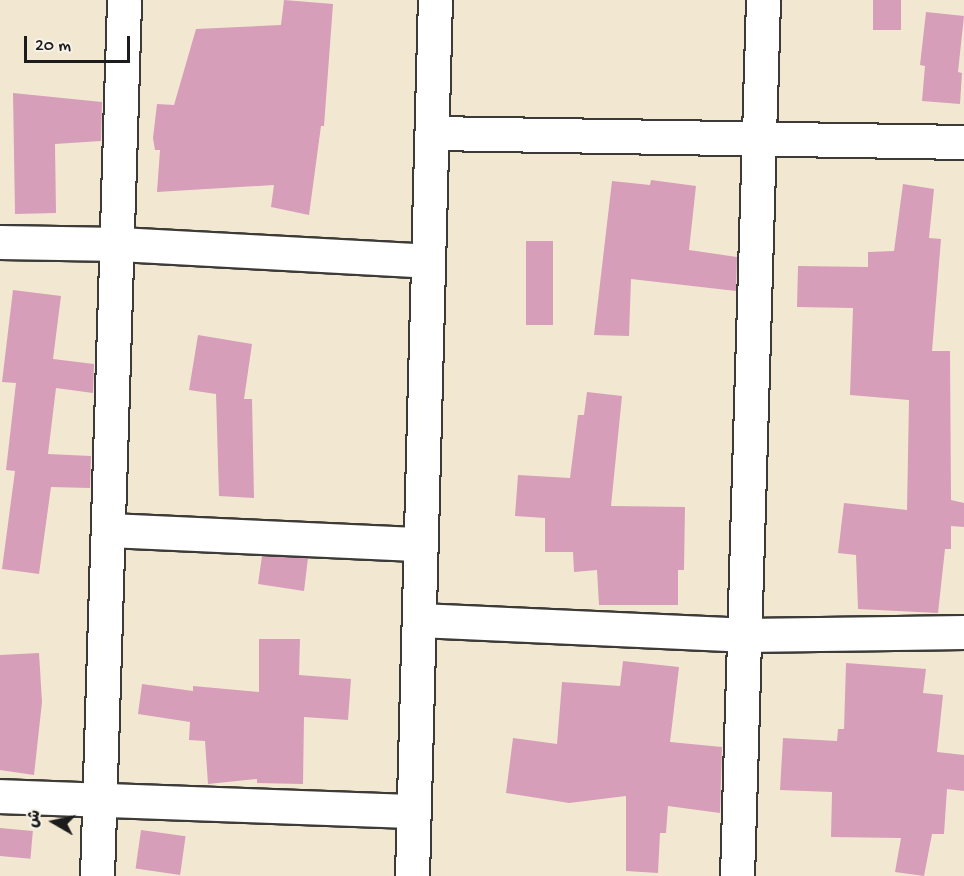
<!DOCTYPE html>
<html>
<head>
<meta charset="utf-8">
<style>
	body { margin:0 }
	#map { position:relative; width:964px; height:876px; overflow:hidden; background:#f2e8d2; font-family:"Gochi Hand","Playpen Sans Arabic",sans-serif }
	div>[style] { position:absolute }
	.building>* { inset:0; background:#d69eb9; transform-origin:0 0 }
	.roads { filter:drop-shadow(2px 0 #3c3b37) drop-shadow(-2px 0 #3c3b37) drop-shadow(0 2px #3c3b37) drop-shadow(0 -2px #3c3b37) }
	.street>* { height:33px; margin:-16.5px; padding:0 16.5px; transform-origin:16.5px; border-radius:16.5px; background:#fff }
	span { translate:-50% -50%; white-space:nowrap; text-align:center; line-height:1.15; -webkit-text-stroke:4.5px #f7f3e8; paint-order:stroke }
	.north { position:absolute; left:24px; top:792px; width:60px; height:60px; -webkit-text-stroke:4px #f7f3e8; paint-order:stroke; rotate:279deg; font-size:16px; font-weight:700; line-height:24px; text-align:center; color:#1c1c1c }
	.north::after { content:''; display:block; margin:auto; width:21px; height:27px; background:#1c1c1c; clip-path:polygon(50% 0,100% 100%,50% 72%,0 100%) }
	.scale { position:absolute; left:24px; top:36px; width:106px; height:27px; box-sizing:border-box; border:3px solid #1c1c1c; border-top:0; padding-left:8px; font-size:18px; line-height:21px; white-space:nowrap; color:#1c1c1c; -webkit-text-stroke:4px #f7f3e8; paint-order:stroke }
</style>
</head>
<body>
<div id="map">
	<div class="building">
		<i style="clip-path:polygon(284px 0,333px 4px,324px 126px,321px 126px,309px 215px,271px 207px,274px 185px,157px 192px,160px 150px,155px 150px,153px 138px,157px 104px,174px 105px,196px 29px,281px 25px)"></i>
		<i style="left:873px;top:0;width:28px;height:30px"></i>
		<i style="clip-path:polygon(926px 12px,964px 16px,958px 72px,962px 73px,960px 104px,922px 101px,925px 66px,920px 65px)"></i>
		<i style="clip-path:polygon(13px 93px,102px 102px,101px 141px,55px 144px,56px 213px,15px 214px)"></i>
		<i style="clip-path:polygon(651px 180px,696px 186px,689px 250px,737px 257px,736px 291px,631px 279px,629px 336px,594px 335px,612px 181px,650px 185px)"></i>
		<i style="clip-path:polygon(903px 184px,934px 189px,929px 238px,941px 239px,932px 351px,950px 351px,951px 500px,964px 503px,964px 527px,951px 526px,951px 549px,945px 549px,938px 613px,858px 609px,856px 555px,838px 553px,844px 503px,907px 510px,909px 400px,850px 395px,853px 308px,797px 307px,798px 266px,868px 267px,868px 252px,894px 251px)"></i>
		<i style="left:526px;top:241px;width:27px;height:84px"></i>
		<i style="clip-path:polygon(13px 290px,61px 296px,53px 359px,94px 364px,93px 393px,56px 388px,48px 454px,91px 456px,90px 488px,51px 487px,39px 574px,2px 569px,15px 471px,6px 470px,16px 383px,2px 382px)"></i>
		<i style="clip-path:polygon(198px 335px,252px 344px,244px 399px,252px 399px,254px 498px,219px 496px,216px 394px,189px 390px)"></i>
		<i style="clip-path:polygon(587px 392px,622px 396px,611px 506px,685px 507px,684px 570px,678px 570px,678px 605px,599px 605px,597px 570px,574px 572px,573px 552px,545px 552px,545px 518px,515px 516px,518px 475px,570px 478px,578px 415px,584px 415px)"></i>
		<i style="clip-path:polygon(262px 556px,308px 558px,304px 591px,258px 584px)"></i>
		<i style="clip-path:polygon(259px 639px,300px 639px,299px 675px,351px 679px,348px 720px,304px 717px,303px 784px,257px 783px,257px 779px,208px 784px,205px 741px,189px 740px,190px 722px,138px 714px,142px 684px,193px 691px,193px 686px,259px 692px)"></i>
		<i style="clip-path:polygon(39px 653px,42px 702px,34px 775px,0 770px,0 655px)"></i>
		<i style="clip-path:polygon(623px 661px,679px 667px,670px 742px,722px 747px,720px 813px,668px 806px,666px 833px,660px 833px,658px 873px,626px 871px,626px 796px,569px 803px,506px 793px,513px 738px,557px 744px,562px 682px,620px 686px)"></i>
		<i style="clip-path:polygon(846px 663px,926px 669px,923px 693px,943px 695px,937px 752px,964px 755px,964px 791px,947px 789px,944px 834px,932px 834px,924px 876px,895px 872px,901px 838px,831px 837px,832px 792px,780px 790px,783px 738px,837px 741px,838px 729px,844px 729px)"></i>
		<i style="left:0;top:828px;width:33px;height:28px;rotate:5deg"></i>
		<i style="left:141px;top:830px;width:45px;height:39px;rotate:8deg"></i>
	</div>
	<div class="roads">
		<div class="street">
			<i style="left:433px;top:133px;width:531px;rotate:0.97deg"></i>
			<i style="left:0;top:242px;width:119px;rotate:1deg"></i>
			<i style="left:119px;top:244px;width:309px;rotate:3.1deg"></i>
			<i style="left:109px;top:530px;width:312px;rotate:2.6deg"></i>
			<i style="left:419px;top:620px;width:325px;rotate:2.6deg"></i>
			<i style="left:744px;top:635px;width:220px;rotate:-0.8deg"></i>
			<i style="left:0;top:796px;width:414px;rotate:2.1deg"></i>
			<i style="left:97px;top:876px;width:876px;rotate:-88.23deg"></i>
			<i style="left:412px;top:876px;width:876px;rotate:-88.5deg"></i>
			<i style="left:737px;top:876px;width:876px;rotate:-88.3deg"></i>
		</div>
	</div>
	<div class="north">ش</div>
	<div class="scale">20 m</div>
</div>
</body>
</html>
